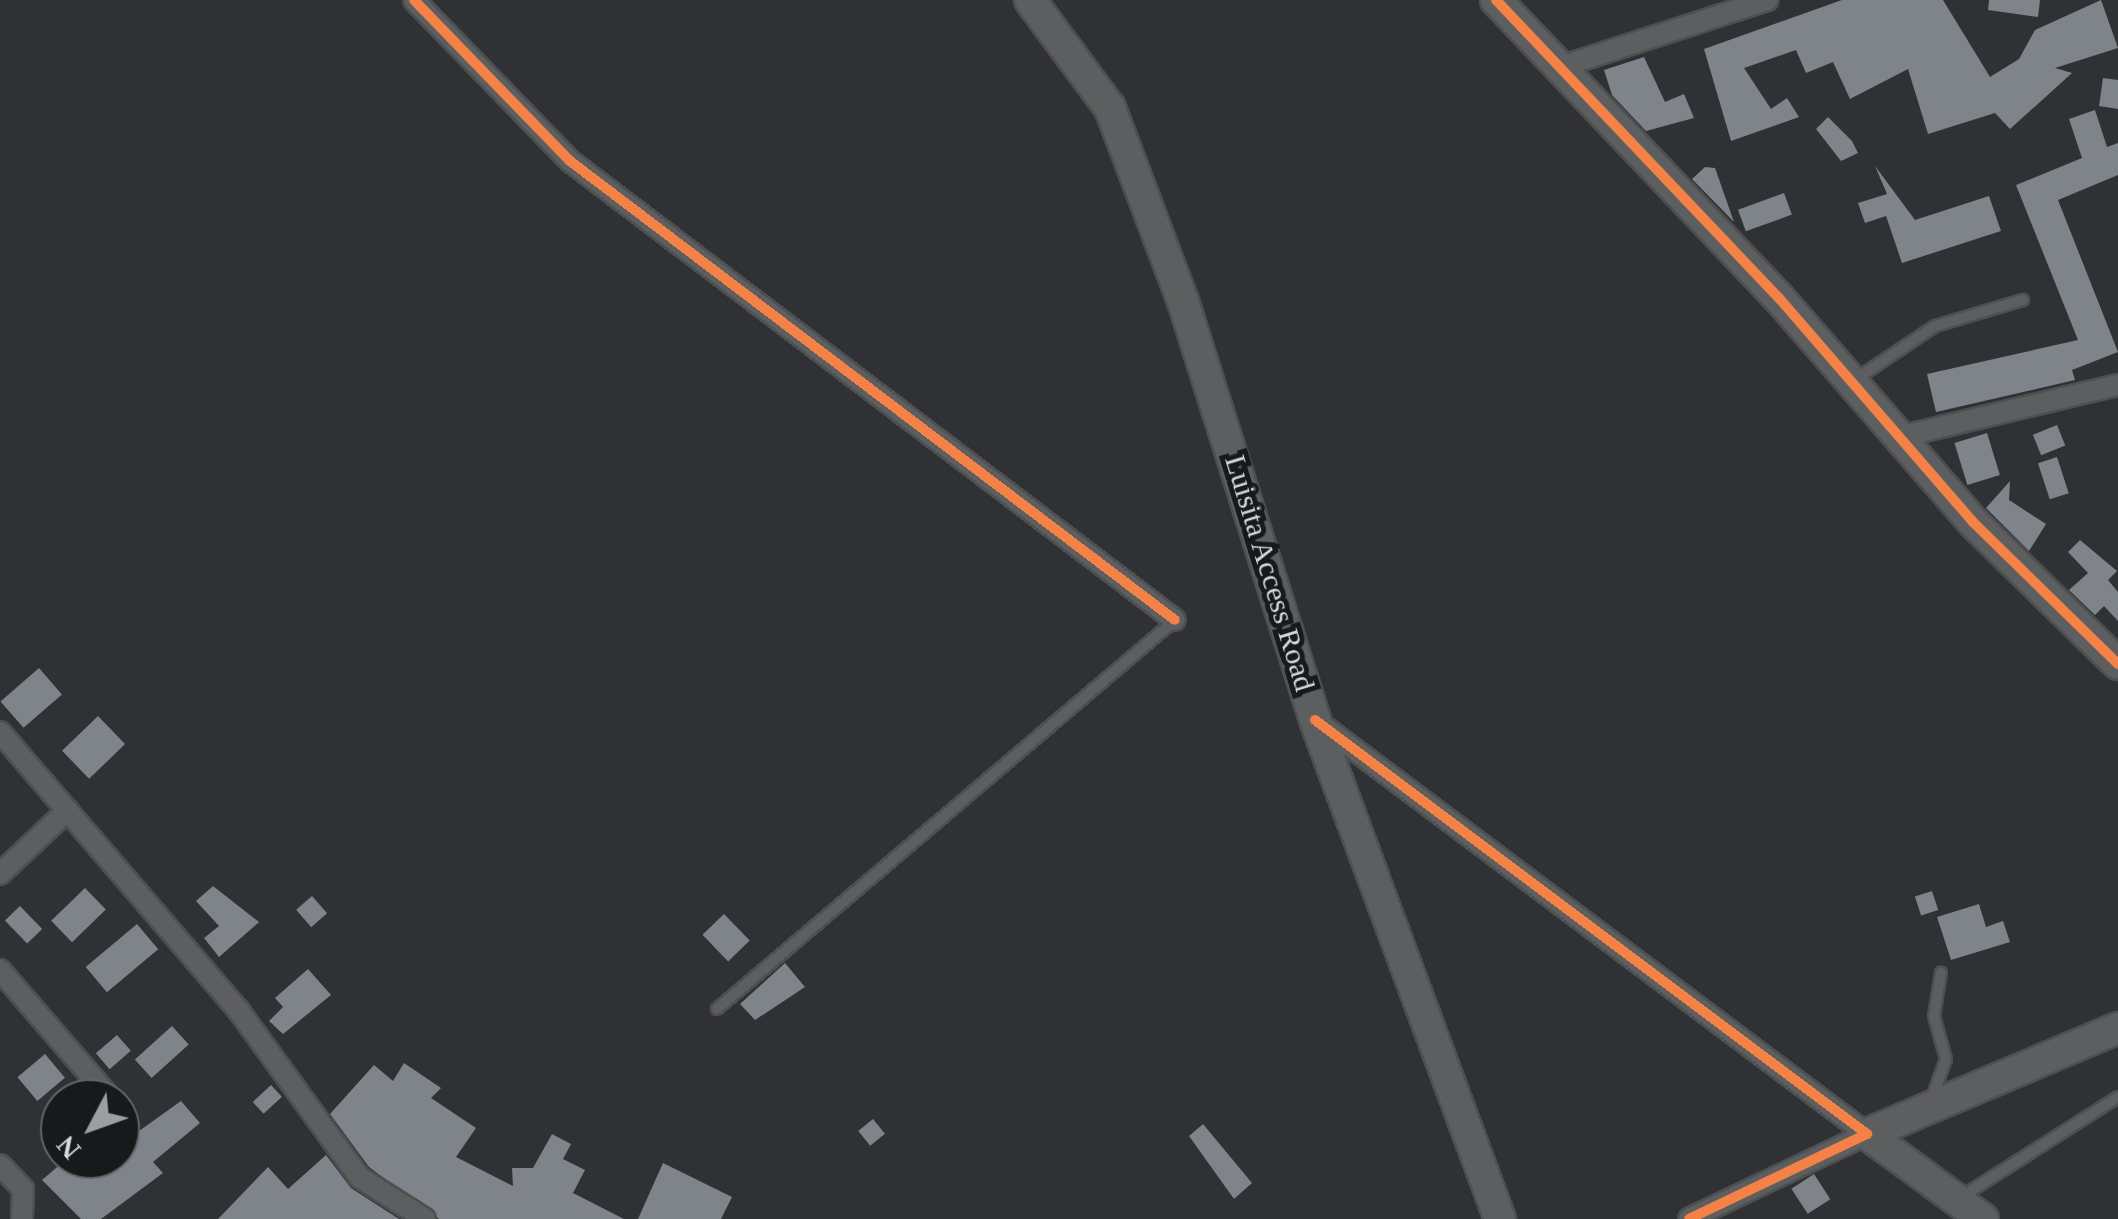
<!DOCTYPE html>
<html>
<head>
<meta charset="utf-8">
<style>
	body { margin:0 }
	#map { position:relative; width:2118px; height:1219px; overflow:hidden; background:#2f3134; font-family:"Times New Roman",serif }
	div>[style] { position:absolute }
	.building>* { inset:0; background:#7f838a; transform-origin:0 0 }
	.roads { filter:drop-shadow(2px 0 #4d4f51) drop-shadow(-2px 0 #4d4f51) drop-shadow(0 2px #4d4f51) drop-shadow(0 -2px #4d4f51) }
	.lane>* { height:10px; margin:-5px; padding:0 5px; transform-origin:5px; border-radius:5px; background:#5d5e5f }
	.street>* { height:20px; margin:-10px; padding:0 10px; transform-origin:10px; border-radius:10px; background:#5d5e5f }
	.secondary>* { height:30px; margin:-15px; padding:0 15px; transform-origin:15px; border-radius:15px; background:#5d5e5f }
	.cycleway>* { height:10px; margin:-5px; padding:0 5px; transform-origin:5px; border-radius:5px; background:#f48246 }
	span { translate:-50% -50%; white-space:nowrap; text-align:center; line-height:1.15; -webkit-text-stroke:10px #17191b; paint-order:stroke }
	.street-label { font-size:30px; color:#d6d8db }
	.north { position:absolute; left:40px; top:1079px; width:100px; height:100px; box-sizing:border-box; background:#17191b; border:2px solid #636568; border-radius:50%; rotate:229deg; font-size:28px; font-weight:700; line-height:40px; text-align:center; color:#d6d8db }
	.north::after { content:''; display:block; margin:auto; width:35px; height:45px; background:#9c9ea1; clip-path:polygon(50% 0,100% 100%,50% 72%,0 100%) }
</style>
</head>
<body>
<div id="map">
	<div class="building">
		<i style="clip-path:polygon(1842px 0,1943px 0,1990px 77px,2019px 59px,2035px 30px,2101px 0,2118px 48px,2055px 68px,2072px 73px,2010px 129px,1995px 113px,1928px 134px,1908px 69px,1850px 99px,1833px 62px,1806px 73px,1796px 50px,1744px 68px,1771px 109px,1787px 98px,1799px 117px,1731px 141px,1704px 49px)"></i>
		<i style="clip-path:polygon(1989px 0,2040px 0,2038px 17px,1988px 10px)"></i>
		<i style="clip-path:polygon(1644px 57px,1665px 102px,1684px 94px,1694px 118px,1646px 131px,1612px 95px,1604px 70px)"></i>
		<i style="clip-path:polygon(2103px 78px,2118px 80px,2118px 109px,2099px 106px)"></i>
		<i style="clip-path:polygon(2095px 110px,2107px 147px,2118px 143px,2118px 175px,2058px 200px,2118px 352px,2072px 370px,2075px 380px,1936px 412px,1927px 374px,2078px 340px,2016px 185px,2082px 158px,2069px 119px)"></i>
		<i style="clip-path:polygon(1828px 117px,1852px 141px,1858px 153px,1841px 161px,1816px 129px)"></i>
		<i style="clip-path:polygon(1875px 166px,1915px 220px,1989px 196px,2001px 231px,1902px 263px,1886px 216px,1865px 223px,1858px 203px,1887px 194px)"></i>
		<i style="clip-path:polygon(1705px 167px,1715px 168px,1734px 222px,1692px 179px)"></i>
		<i style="left:1784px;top:193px;width:23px;height:49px;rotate:70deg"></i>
		<i style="left:2057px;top:425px;width:22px;height:26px;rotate:68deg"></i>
		<i style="left:1987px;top:433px;width:44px;height:34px;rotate:73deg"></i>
		<i style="left:2057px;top:457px;width:38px;height:20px;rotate:72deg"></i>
		<i style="clip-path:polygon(2010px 481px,2009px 500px,2046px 524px,2029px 551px,1986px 508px)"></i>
		<i style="clip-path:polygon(2080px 540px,2117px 571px,2108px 580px,2118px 592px,2118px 621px,2104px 606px,2095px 615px,2069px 590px,2088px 573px,2068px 552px)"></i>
		<i style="left:39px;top:668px;width:35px;height:51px;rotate:49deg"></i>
		<i style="left:98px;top:716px;width:39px;height:50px;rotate:46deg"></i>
		<i style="clip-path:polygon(213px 886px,259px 922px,219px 957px,204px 938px,219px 926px,196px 901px)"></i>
		<i style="left:85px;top:888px;width:30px;height:47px;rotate:46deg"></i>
		<i style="left:1932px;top:891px;width:20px;height:18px;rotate:72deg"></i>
		<i style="left:312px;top:896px;width:23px;height:21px;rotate:49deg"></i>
		<i style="clip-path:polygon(1979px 904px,1986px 927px,2003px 921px,2010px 942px,1951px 960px,1937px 917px)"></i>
		<i style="left:20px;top:906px;width:32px;height:21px;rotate:46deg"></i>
		<i style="left:724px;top:914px;width:37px;height:30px;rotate:46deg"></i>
		<i style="left:137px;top:924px;width:33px;height:67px;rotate:50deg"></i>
		<i style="clip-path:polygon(785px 963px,805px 987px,755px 1020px,740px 1004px)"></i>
		<i style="clip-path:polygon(308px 969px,331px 995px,283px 1034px,269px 1021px,283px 1007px,275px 998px)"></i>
		<i style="left:172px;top:1026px;width:25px;height:50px;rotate:48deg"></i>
		<i style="left:117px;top:1035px;width:21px;height:28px;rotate:49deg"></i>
		<i style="left:45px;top:1054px;width:31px;height:36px;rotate:50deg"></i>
		<i style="clip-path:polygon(404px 1063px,441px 1088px,431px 1098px,476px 1128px,456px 1157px,513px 1186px,512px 1168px,533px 1168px,552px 1134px,571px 1144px,563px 1159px,585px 1170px,573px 1193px,624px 1219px,439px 1219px,369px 1167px,330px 1114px,374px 1065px,393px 1081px)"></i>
		<i style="left:271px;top:1085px;width:16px;height:25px;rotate:47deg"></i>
		<i style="clip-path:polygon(181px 1101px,200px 1123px,153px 1162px,163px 1173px,101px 1219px,81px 1219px,42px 1180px,63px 1162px,78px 1178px,101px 1159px,120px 1159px,132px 1136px)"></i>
		<i style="left:873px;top:1119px;width:19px;height:19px;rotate:51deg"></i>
		<i style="clip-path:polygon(1203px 1124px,1252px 1183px,1234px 1199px,1189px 1136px)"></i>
		<i style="clip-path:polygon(326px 1155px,351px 1188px,399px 1219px,218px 1219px,268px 1167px,288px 1189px)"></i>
		<i style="clip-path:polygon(663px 1163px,732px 1197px,721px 1219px,638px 1219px)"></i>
		<i style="left:1814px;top:1174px;width:30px;height:27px;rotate:57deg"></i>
	</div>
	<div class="roads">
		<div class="lane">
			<i style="left:1853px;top:381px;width:99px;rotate:-33.9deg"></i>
			<i style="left:1935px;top:326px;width:92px;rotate:-16.5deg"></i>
			<i style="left:717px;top:1009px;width:599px;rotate:-40.33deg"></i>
			<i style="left:1932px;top:1098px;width:41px;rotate:-70.3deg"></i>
			<i style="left:1946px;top:1059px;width:45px;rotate:-105.6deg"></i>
			<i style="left:1934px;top:1016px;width:44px;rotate:-80.8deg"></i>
			<i style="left:1972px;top:1190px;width:173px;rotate:-32.5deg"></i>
		</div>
		<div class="street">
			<i style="left:414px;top:0;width:224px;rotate:45.9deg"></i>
			<i style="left:570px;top:161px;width:759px;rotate:37.19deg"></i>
			<i style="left:1560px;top:67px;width:218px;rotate:-17.9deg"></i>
			<i style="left:1899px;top:437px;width:225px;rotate:-13.4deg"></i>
			<i style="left:1315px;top:720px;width:690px;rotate:36.87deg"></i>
			<i style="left:1867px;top:1134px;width:197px;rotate:154.5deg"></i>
			<i style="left:0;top:732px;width:367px;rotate:49.4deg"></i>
			<i style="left:239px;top:1011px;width:205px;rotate:54.1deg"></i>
			<i style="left:359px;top:1177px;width:78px;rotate:32.5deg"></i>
			<i style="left:0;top:874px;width:93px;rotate:-43.3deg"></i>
			<i style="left:0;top:970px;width:170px;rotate:49.3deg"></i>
			<i style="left:0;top:1165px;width:33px;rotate:46deg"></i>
			<i style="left:23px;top:1189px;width:30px;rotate:92deg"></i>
		</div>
		<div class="secondary">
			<i style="left:1030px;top:0;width:134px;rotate:53.5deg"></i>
			<i style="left:1110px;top:108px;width:206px;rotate:69.3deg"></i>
			<i style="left:1183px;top:301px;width:439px;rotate:72.5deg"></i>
			<i style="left:1315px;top:720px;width:532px;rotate:69.66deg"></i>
			<i style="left:1496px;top:0;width:411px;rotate:46.5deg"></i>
			<i style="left:1779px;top:298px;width:296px;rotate:49.1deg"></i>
			<i style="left:1973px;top:522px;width:203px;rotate:44.4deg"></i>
			<i style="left:1983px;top:1219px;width:144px;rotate:-143.8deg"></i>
			<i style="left:1867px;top:1134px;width:272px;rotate:-22.9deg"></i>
		</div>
	</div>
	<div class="cycleway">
		<i style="left:414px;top:0;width:224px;rotate:45.9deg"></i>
		<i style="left:570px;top:161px;width:759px;rotate:37.19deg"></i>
		<i style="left:1496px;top:0;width:411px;rotate:46.5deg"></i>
		<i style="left:1779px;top:298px;width:296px;rotate:49.1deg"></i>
		<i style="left:1973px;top:522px;width:203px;rotate:44.4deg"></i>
		<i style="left:1315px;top:720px;width:690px;rotate:36.87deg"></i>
		<i style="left:1867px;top:1134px;width:197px;rotate:154.5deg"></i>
	</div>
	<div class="street-label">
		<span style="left:1270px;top:573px;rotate:73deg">Luisita Access Road</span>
	</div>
	<div class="north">N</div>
</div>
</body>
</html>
